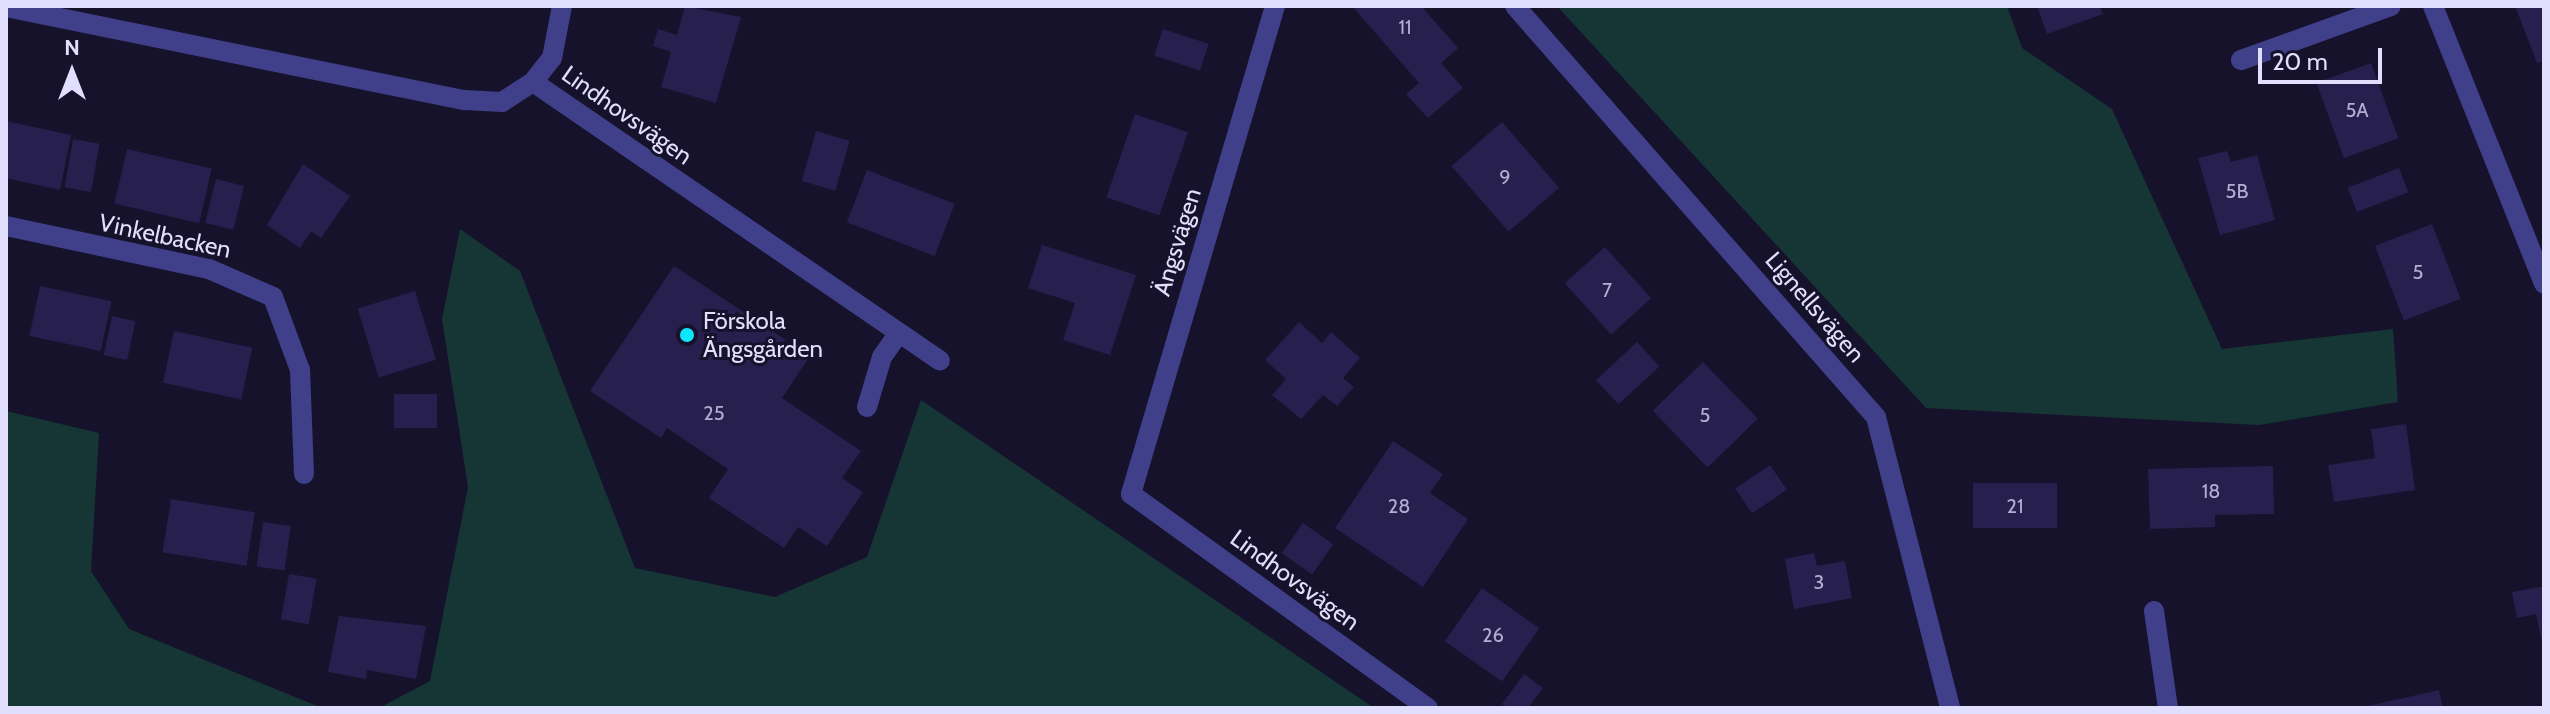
<!DOCTYPE html>
<html>
<head>
<meta charset="utf-8">
<style>
	body { margin:0 }
	#map { position:relative; width:2550px; height:714px; overflow:hidden; background:#16122c; font-family:Cabin,sans-serif }
	div>[style] { position:absolute }
	.green>* { inset:0; background:#153634 }
	.building>* { inset:0; background:#271f4d; transform-origin:0 0 }
	.minor>* { height:20px; margin:-10px; padding:0 10px; transform-origin:10px; border-radius:10px; background:#403f8a }
	.dots>* { width:22px; height:22px; translate:-50% -50%; box-sizing:border-box; border:4px solid #16122c; border-radius:50% }
	span { translate:-50% -50%; white-space:nowrap; text-align:center; line-height:1.15; -webkit-text-stroke:6px #16122c; paint-order:stroke }
	.number-label { font-size:20px; color:#b2aed2 }
	.number-label span { -webkit-text-stroke-width:0 }
	.street-label { font-size:24px; color:#e1defe }
	.poi-label { font-size:24px; color:#e1defe }
	.left { translate:0 -50%; text-align:left }
	.frame { position:absolute; inset:0; border:8px solid #e1defe; pointer-events:none }
	.north { position:absolute; left:32px; top:32px; width:80px; height:80px; -webkit-text-stroke:6px #16122c; paint-order:stroke; rotate:0deg; font-size:22px; font-weight:700; line-height:32px; text-align:center; color:#e1defe }
	.north::after { content:''; display:block; margin:auto; width:28px; height:36px; background:#e1defe; clip-path:polygon(50% 0,100% 100%,50% 72%,0 100%) }
	.scale { position:absolute; left:2258px; top:48px; width:124px; height:36px; box-sizing:border-box; border:4px solid #e1defe; border-top:0; padding-left:10px; font-size:24px; line-height:28px; white-space:nowrap; color:#e1defe; -webkit-text-stroke:6px #16122c; paint-order:stroke }
</style>
</head>
<body>
<div id="map">
	<div class="green">
		<i style="clip-path:polygon(1557px 6px,2007px 6px,2022px 48px,2112px 109px,2222px 349px,2393px 329px,2398px 402px,2259px 425px,1926px 408px)"></i>
		<i style="clip-path:polygon(460px 229px,520px 271px,635px 568px,775px 597px,867px 557px,921px 400px,1374px 708px,379px 708px,430px 681px,468px 487px,442px 319px)"></i>
		<i style="clip-path:polygon(6px 411px,99px 433px,91px 571px,129px 629px,322px 708px,6px 708px)"></i>
	</div>
	<div class="building">
		<i style="clip-path:polygon(685px 6px,741px 17px,716px 103px,661px 87px,671px 52px,653px 46px,658px 29px,677px 35px)"></i>
		<i style="clip-path:polygon(1352px 6px,1421px 6px,1458px 48px,1441px 63px,1463px 88px,1428px 118px,1406px 94px,1419px 83px)"></i>
		<i style="clip-path:polygon(2037px 6px,2100px 6px,2103px 14px,2047px 34px)"></i>
		<i style="clip-path:polygon(2515px 6px,2544px 6px,2544px 61px,2537px 63px)"></i>
		<i style="left:1163px;top:29px;width:48px;height:28px;rotate:18deg"></i>
		<i style="left:2371px;top:63px;width:80px;height:58px;rotate:70deg"></i>
		<i style="left:1135px;top:114px;width:56px;height:88px;rotate:19deg"></i>
		<i style="clip-path:polygon(6px 121px,71px 135px,60px 190px,6px 178px)"></i>
		<i style="left:1502px;top:122px;width:87px;height:67px;rotate:49deg"></i>
		<i style="left:816px;top:131px;width:35px;height:52px;rotate:16deg"></i>
		<i style="left:73px;top:139px;width:27px;height:49px;rotate:10deg"></i>
		<i style="left:127px;top:149px;width:87px;height:56px;rotate:13deg"></i>
		<i style="clip-path:polygon(2227px 151px,2231px 162px,2257px 155px,2275px 220px,2220px 235px,2198px 158px)"></i>
		<i style="clip-path:polygon(303px 164px,350px 196px,321px 238px,311px 231px,300px 248px,267px 225px)"></i>
		<i style="left:2399px;top:168px;width:26px;height:55px;rotate:69deg"></i>
		<i style="left:867px;top:170px;width:94px;height:56px;rotate:21deg"></i>
		<i style="left:216px;top:179px;width:29px;height:45px;rotate:14deg"></i>
		<i style="left:2432px;top:224px;width:80px;height:61px;rotate:69deg"></i>
		<i style="clip-path:polygon(1042px 245px,1136px 275px,1110px 355px,1063px 340px,1075px 303px,1028px 288px)"></i>
		<i style="left:1605px;top:247px;width:69px;height:54px;rotate:48deg"></i>
		<i style="clip-path:polygon(674px 266px,810px 356px,782px 398px,861px 451px,842px 478px,863px 492px,827px 546px,798px 527px,784px 548px,709px 498px,728px 469px,667px 428px,661px 438px,590px 391px)"></i>
		<i style="left:40px;top:286px;width:73px;height:51px;rotate:12deg"></i>
		<i style="left:415px;top:291px;width:72px;height:60px;rotate:73deg"></i>
		<i style="left:112px;top:316px;width:24px;height:40px;rotate:12deg"></i>
		<i style="clip-path:polygon(1299px 322px,1322px 343px,1331px 332px,1360px 358px,1343px 378px,1354px 387px,1337px 406px,1323px 395px,1301px 419px,1272px 395px,1286px 379px,1265px 360px)"></i>
		<i style="left:174px;top:331px;width:80px;height:53px;rotate:12deg"></i>
		<i style="left:1637px;top:342px;width:33px;height:56px;rotate:47deg"></i>
		<i style="left:1703px;top:362px;width:79px;height:70px;rotate:46deg"></i>
		<i style="left:437px;top:394px;width:34px;height:43px;rotate:90deg"></i>
		<i style="clip-path:polygon(2406px 424px,2415px 490px,2334px 502px,2328px 465px,2375px 458px,2371px 429px)"></i>
		<i style="clip-path:polygon(1393px 441px,1443px 474px,1430px 493px,1468px 519px,1423px 587px,1335px 528px)"></i>
		<i style="left:1770px;top:465px;width:30px;height:42px;rotate:56deg"></i>
		<i style="clip-path:polygon(2273px 466px,2274px 514px,2215px 515px,2215px 527px,2150px 529px,2148px 469px)"></i>
		<i style="left:2057px;top:483px;width:45px;height:84px;rotate:90deg"></i>
		<i style="left:171px;top:499px;width:85px;height:54px;rotate:9deg"></i>
		<i style="left:263px;top:522px;width:28px;height:45px;rotate:8deg"></i>
		<i style="left:1303px;top:523px;width:37px;height:37px;rotate:35deg"></i>
		<i style="clip-path:polygon(1814px 553px,1817px 566px,1845px 561px,1852px 598px,1794px 609px,1785px 559px)"></i>
		<i style="left:289px;top:574px;width:28px;height:46px;rotate:10deg"></i>
		<i style="clip-path:polygon(2544px 586px,2544px 647px,2543px 647px,2536px 614px,2517px 618px,2512px 592px)"></i>
		<i style="left:1482px;top:588px;width:70px;height:65px;rotate:35deg"></i>
		<i style="clip-path:polygon(339px 616px,426px 626px,416px 679px,367px 670px,366px 679px,328px 672px)"></i>
		<i style="clip-path:polygon(1524px 674px,1543px 688px,1528px 708px,1507px 708px,1502px 704px)"></i>
		<i style="clip-path:polygon(2439px 690px,2443px 708px,2363px 708px,2363px 707px)"></i>
	</div>
	<div class="minor">
		<i style="left:1275px;top:6px;width:509px;rotate:106.44deg"></i>
		<i style="left:1131px;top:494px;width:366px;rotate:35.8deg"></i>
		<i style="left:1515px;top:6px;width:547px;rotate:48.71deg"></i>
		<i style="left:1876px;top:417px;width:300px;rotate:75.7deg"></i>
		<i style="left:2433px;top:6px;width:299px;rotate:68.2deg"></i>
		<i style="left:6px;top:7px;width:468px;rotate:11.5deg"></i>
		<i style="left:465px;top:100px;width:37px;rotate:3deg"></i>
		<i style="left:502px;top:102px;width:37px;rotate:-33deg"></i>
		<i style="left:533px;top:82px;width:31px;rotate:-52deg"></i>
		<i style="left:552px;top:58px;width:53px;rotate:-79.1deg"></i>
		<i style="left:2241px;top:60px;width:159px;rotate:-19.8deg"></i>
		<i style="left:533px;top:82px;width:493px;rotate:34.4deg"></i>
		<i style="left:6px;top:226px;width:208px;rotate:12deg"></i>
		<i style="left:209px;top:269px;width:70px;rotate:23.6deg"></i>
		<i style="left:273px;top:297px;width:78px;rotate:69.7deg"></i>
		<i style="left:300px;top:370px;width:104px;rotate:87.8deg"></i>
		<i style="left:867px;top:407px;width:52px;rotate:-73.3deg"></i>
		<i style="left:882px;top:357px;width:29px;rotate:-55deg"></i>
		<i style="left:2154px;top:611px;width:98px;rotate:81.8deg"></i>
	</div>
	<div class="dots">
		<i style="left:687px;top:335px;background:#0fe6f9"></i>
	</div>
	<div class="number-label">
		<span style="left:1405px;top:27px">11</span>
		<span style="left:2357px;top:110px">5A</span>
		<span style="left:1505px;top:177px">9</span>
		<span style="left:2237px;top:191px">5B</span>
		<span style="left:2418px;top:272px">5</span>
		<span style="left:1607px;top:290px">7</span>
		<span style="left:714px;top:413px">25</span>
		<span style="left:1705px;top:415px">5</span>
		<span style="left:2211px;top:491px">18</span>
		<span style="left:1399px;top:506px">28</span>
		<span style="left:2015px;top:506px">21</span>
		<span style="left:1819px;top:582px">3</span>
		<span style="left:1493px;top:635px">26</span>
	</div>
	<div class="street-label">
		<span style="left:627px;top:115px;rotate:35deg">Lindhovsvägen</span>
		<span style="left:165px;top:236px;rotate:12deg">Vinkelbacken</span>
		<span style="left:1177px;top:242px;rotate:-73deg">Ängsvägen</span>
		<span style="left:1815px;top:307px;rotate:49deg">Lignellsvägen</span>
		<span style="left:1295px;top:580px;rotate:36deg">Lindhovsvägen</span>
	</div>
	<div class="poi-label">
		<span class="left" style="left:703px;top:335px">Förskola<br>Ängsgården</span>
	</div>
	<div class="frame"></div>
	<div class="north">N</div>
	<div class="scale">20 m</div>
</div>
</body>
</html>
